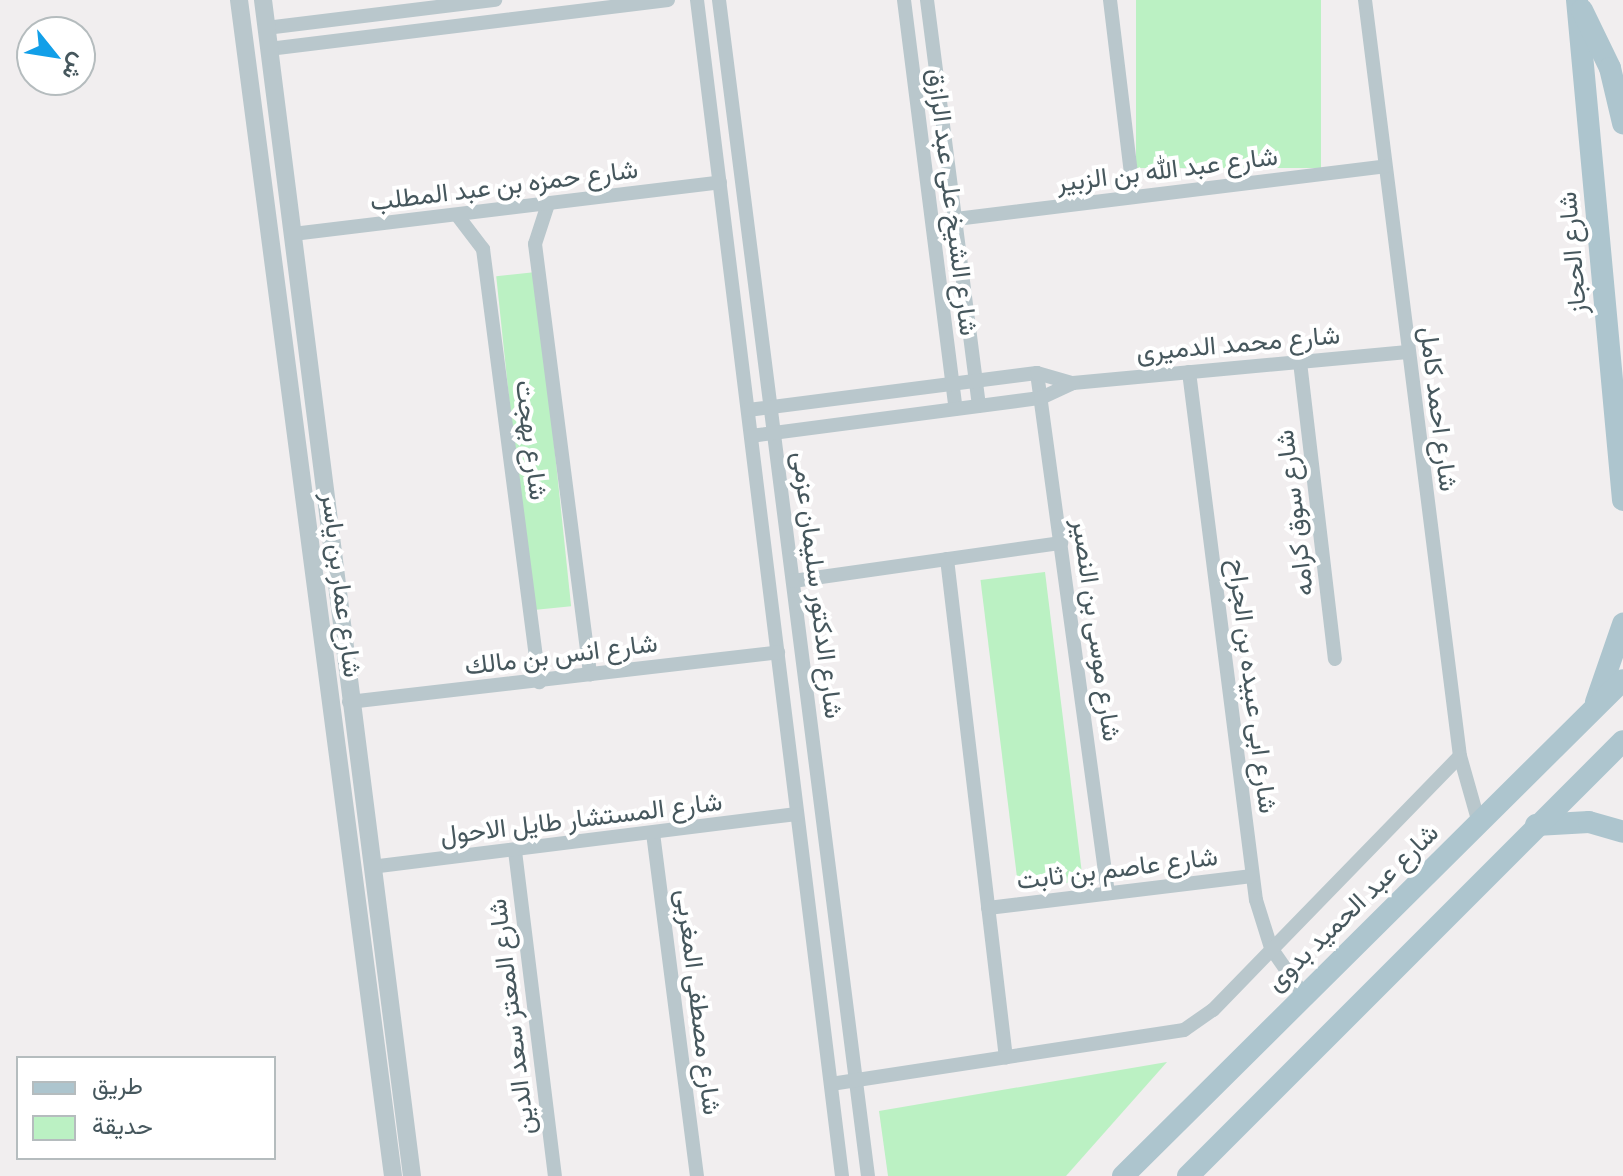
<!DOCTYPE html>
<html>
<head>
<meta charset="utf-8">
<style>
	body { margin:0 }
	#map { position:relative; width:1623px; height:1176px; overflow:hidden; background:#f1eeef; font-family:"Archivo Narrow",Vazirmatn,sans-serif }
	div>[style] { position:absolute }
	.green>* { inset:0; background:#bbf1c3; transform-origin:0 0 }
	.minor>* { height:14px; margin:-7px; padding:0 7px; transform-origin:7px; border-radius:7px; background:#b9c7cc }
	.tertiary>* { height:18px; margin:-9px; padding:0 9px; transform-origin:9px; border-radius:9px; background:#b9c7cc }
	.primary>* { height:22px; margin:-11px; padding:0 11px; transform-origin:11px; border-radius:11px; background:#adc5ce }
	span { translate:-50% -50%; white-space:nowrap; text-align:center; line-height:1.15; -webkit-text-stroke:8px #fff; paint-order:stroke }
	.street-label { font-size:26px; color:#46575d }
	.legend { position:absolute; left:16px; top:1056px; width:260px; height:104px; box-sizing:border-box; background:#fff; border:2px solid #b5bcbe; margin:0; padding:10px 14px; list-style:none; font-size:24px; color:#46575d }
	.legend li { display:flex; align-items:center; gap:16px; height:40px }
	.legend b { width:40px; border:2px solid #b5bcbe }
	.north { position:absolute; left:16px; top:16px; width:80px; height:80px; box-sizing:border-box; background:#fff; border:2px solid #b5bcbe; border-radius:50%; rotate:120deg; font-size:22px; font-weight:700; line-height:32px; text-align:center; color:#46575d }
	.north::after { content:''; display:block; margin:auto; width:28px; height:36px; background:#129fe8; clip-path:polygon(50% 0,100% 100%,50% 72%,0 100%) }
</style>
</head>
<body>
<div id="map">
	<div class="green">
		<i style="left:1136px;top:0;width:185px;height:168px"></i>
		<i style="left:536px;top:272px;width:336px;height:40px;rotate:84deg"></i>
		<i style="left:1045px;top:572px;width:311px;height:65px;rotate:83deg"></i>
		<i style="clip-path:polygon(1167px 1062px,1066px 1176px,888px 1176px,879px 1111px)"></i>
	</div>
	<div class="minor">
		<i style="left:697px;top:0;width:1185px;rotate:82.97deg"></i>
		<i style="left:719px;top:0;width:1185px;rotate:82.78deg"></i>
		<i style="left:904px;top:0;width:412px;rotate:82.8deg"></i>
		<i style="left:927px;top:0;width:409px;rotate:82.7deg"></i>
		<i style="left:1110px;top:0;width:198px;rotate:83.1deg"></i>
		<i style="left:1365px;top:0;width:762px;rotate:82.84deg"></i>
		<i style="left:1460px;top:756px;width:70px;rotate:74.2deg"></i>
		<i style="left:266px;top:28px;width:231px;rotate:-7deg"></i>
		<i style="left:269px;top:49px;width:402px;rotate:-7deg"></i>
		<i style="left:548px;top:204px;width:42px;rotate:108deg"></i>
		<i style="left:535px;top:244px;width:434px;rotate:82.7deg"></i>
		<i style="left:457px;top:215px;width:43px;rotate:52.6deg"></i>
		<i style="left:483px;top:249px;width:437px;rotate:82.6deg"></i>
		<i style="left:956px;top:219px;width:432px;rotate:-7deg"></i>
		<i style="left:293px;top:234px;width:430px;rotate:-6.9deg"></i>
		<i style="left:1300px;top:362px;width:299px;rotate:83.3deg"></i>
		<i style="left:1189px;top:372px;width:532px;rotate:82.77deg"></i>
		<i style="left:1256px;top:900px;width:50px;rotate:72.6deg"></i>
		<i style="left:1271px;top:948px;width:56px;rotate:55.2deg"></i>
		<i style="left:1037px;top:373px;width:525px;rotate:82.23deg"></i>
		<i style="left:748px;top:410px;width:291px;rotate:-7.3deg"></i>
		<i style="left:1037px;top:373px;width:37px;rotate:16deg"></i>
		<i style="left:1073px;top:383px;width:336px;rotate:-5.3deg"></i>
		<i style="left:751px;top:436px;width:292px;rotate:-7.5deg"></i>
		<i style="left:1041px;top:398px;width:35px;rotate:-25deg"></i>
		<i style="left:947px;top:559px;width:502px;rotate:83.26deg"></i>
		<i style="left:793px;top:581px;width:271px;rotate:-8.1deg"></i>
		<i style="left:349px;top:702px;width:432px;rotate:-6.6deg"></i>
		<i style="left:653px;top:833px;width:346px;rotate:82.7deg"></i>
		<i style="left:515px;top:851px;width:327px;rotate:83deg"></i>
		<i style="left:371px;top:867px;width:429px;rotate:-7.1deg"></i>
		<i style="left:988px;top:908px;width:266px;rotate:-6.9deg"></i>
		<i style="left:831px;top:1084px;width:357px;rotate:-8.7deg"></i>
		<i style="left:1184px;top:1030px;width:35px;rotate:-35deg"></i>
		<i style="left:1213px;top:1010px;width:354px;rotate:-45.8deg"></i>
	</div>
	<div class="tertiary">
		<i style="left:239px;top:0;width:1186px;rotate:82.54deg"></i>
		<i style="left:263px;top:0;width:1185px;rotate:82.78deg"></i>
	</div>
	<div class="primary">
		<i style="left:1577px;top:0;width:502px;rotate:84.74deg"></i>
		<i style="left:1582px;top:10px;width:64px;rotate:64.2deg"></i>
		<i style="left:1610px;top:68px;width:57px;rotate:76.7deg"></i>
		<i style="left:1596px;top:702px;width:83px;rotate:-70.9deg"></i>
		<i style="left:1536px;top:825px;width:53px;rotate:-3.2deg"></i>
		<i style="left:1589px;top:822px;width:35px;rotate:16deg"></i>
		<i style="left:1123px;top:1176px;width:704px;rotate:-44.77deg"></i>
		<i style="left:1188px;top:1176px;width:615px;rotate:-45deg"></i>
	</div>
	<div class="street-label">
		<span style="left:1167px;top:169px;rotate:-7deg">شارع عبد الله بن الزبير</span>
		<span style="left:504px;top:185px;rotate:-7deg">شارع حمزه بن عبد المطلب</span>
		<span style="left:953px;top:202px;rotate:83deg">شارع الشيخ على عبد الرازق</span>
		<span style="left:1572px;top:253px;rotate:-95deg">شارع الحجاز</span>
		<span style="left:1238px;top:343px;rotate:-5deg">شارع محمد الدميرى</span>
		<span style="left:1439px;top:409px;rotate:83deg">شارع احمد كامل</span>
		<span style="left:532px;top:440px;rotate:83deg">شارع بهجت</span>
		<span style="left:1294px;top:513px;rotate:-97deg">شارع سوق كرامه</span>
		<span style="left:342px;top:585px;rotate:83deg">شارع عمار بن ياسر</span>
		<span style="left:818px;top:585px;rotate:83deg">شارع الدكتور سليمان عزمى</span>
		<span style="left:1097px;top:630px;rotate:82deg">شارع موسى بن النصير</span>
		<span style="left:561px;top:654px;rotate:-7deg">شارع انس بن مالك</span>
		<span style="left:1253px;top:686px;rotate:83deg">شارع ابى عبيده بن الجراح</span>
		<span style="left:581px;top:818px;rotate:-7deg">شارع المستشار طايل الاحول</span>
		<span style="left:1117px;top:868px;rotate:-7deg">شارع عاصم بن ثابت</span>
		<span style="left:1352px;top:907px;rotate:-44deg">شارع عبد الحميد بدوى</span>
		<span style="left:699px;top:1002px;rotate:83deg">شارع مصطفى المغربى</span>
		<span style="left:511px;top:1017px;rotate:-97deg">شارع المعتز سعد الدين</span>
	</div>
	<ul class="legend">
	<li><b style="height:10px;background:#adc5ce"></b>طريق</li>
	<li><b style="height:22px;background:#bbf1c3"></b>حديقة</li>
	</ul>
	<div class="north">ش</div>
</div>
</body>
</html>
